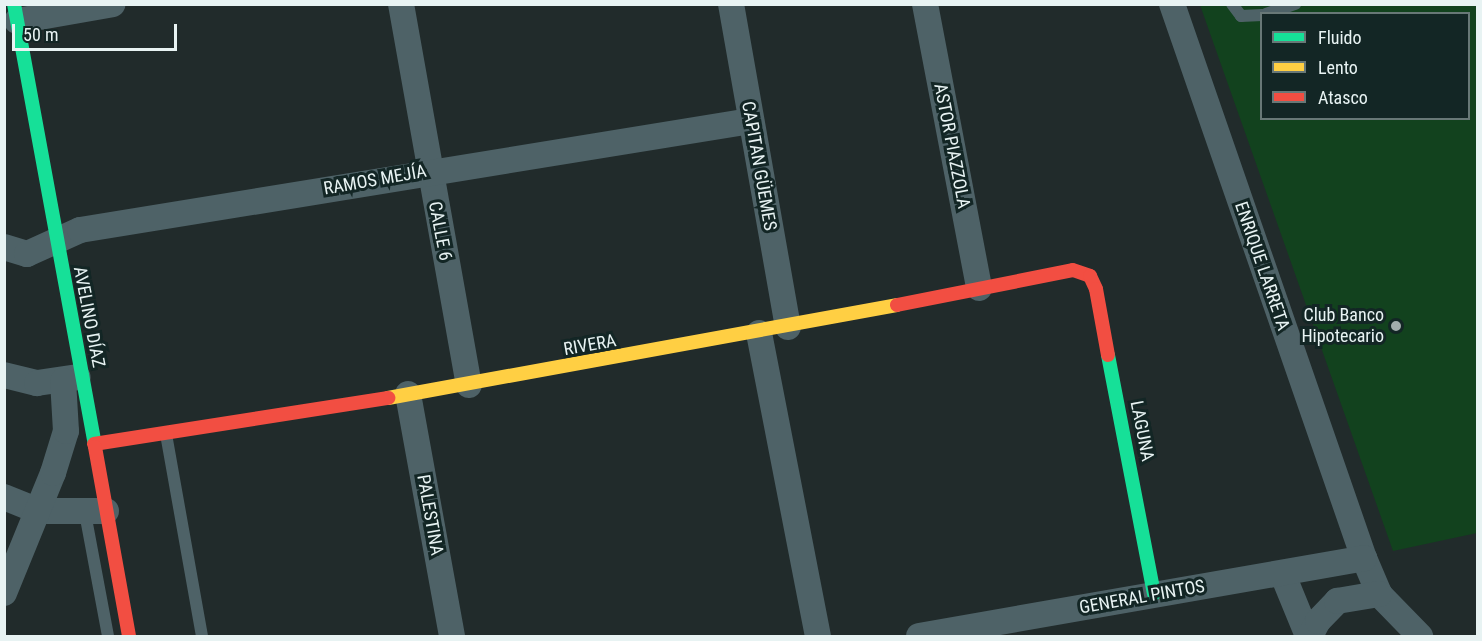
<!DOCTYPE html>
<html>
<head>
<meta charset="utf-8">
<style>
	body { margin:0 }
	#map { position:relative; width:1482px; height:641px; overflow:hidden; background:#212b2b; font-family:"Roboto Condensed",sans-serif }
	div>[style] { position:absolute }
	.green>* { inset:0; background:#12421e }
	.lane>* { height:12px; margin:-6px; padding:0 6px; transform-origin:6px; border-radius:6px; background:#4e6267 }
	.street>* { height:26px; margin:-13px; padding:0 13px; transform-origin:13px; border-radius:13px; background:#4e6267 }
	.fast>* { height:14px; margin:-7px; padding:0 7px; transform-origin:7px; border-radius:7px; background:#16e098 }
	.slow>* { height:14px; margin:-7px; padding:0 7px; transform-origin:7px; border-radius:7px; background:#ffcf43 }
	.jam>* { height:14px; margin:-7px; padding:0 7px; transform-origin:7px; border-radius:7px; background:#f24e42 }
	.dots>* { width:16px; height:16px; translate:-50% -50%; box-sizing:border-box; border:3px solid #132625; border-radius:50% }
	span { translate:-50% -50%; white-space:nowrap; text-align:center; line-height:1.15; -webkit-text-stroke:6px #132625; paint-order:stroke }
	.street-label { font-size:18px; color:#e8f3f3 }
	.poi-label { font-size:18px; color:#e8f3f3 }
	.right { translate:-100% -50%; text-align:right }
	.frame { position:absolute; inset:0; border:6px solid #e8f3f3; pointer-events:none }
	.legend { position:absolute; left:1260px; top:12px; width:210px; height:108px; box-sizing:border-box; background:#132625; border:2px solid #687877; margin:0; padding:8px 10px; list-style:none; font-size:18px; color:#e8f3f3 }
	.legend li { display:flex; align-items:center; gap:12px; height:30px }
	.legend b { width:30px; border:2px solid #687877 }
	.scale { position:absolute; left:12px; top:24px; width:165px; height:27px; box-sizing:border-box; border:3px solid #e8f3f3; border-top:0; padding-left:8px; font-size:18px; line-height:21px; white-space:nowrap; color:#e8f3f3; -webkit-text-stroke:4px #132625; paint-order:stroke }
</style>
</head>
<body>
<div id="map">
	<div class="green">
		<i style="clip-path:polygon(evenodd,1200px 5px,1477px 5px,1477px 533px,1393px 551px,1200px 5px,1262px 14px,1468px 14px,1468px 118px,1262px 118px,1262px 14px)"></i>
	</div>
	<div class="lane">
		<i style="left:1232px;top:4px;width:15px;rotate:53deg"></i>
		<i style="left:1241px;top:16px;width:21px;rotate:-3deg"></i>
		<i style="left:1266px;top:14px;width:31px;rotate:-19deg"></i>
		<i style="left:166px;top:434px;width:205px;rotate:79.9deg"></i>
		<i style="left:85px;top:513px;width:125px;rotate:79.4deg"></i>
	</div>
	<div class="street">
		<i style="left:401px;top:4px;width:387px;rotate:79.9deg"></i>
		<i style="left:731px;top:4px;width:328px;rotate:80deg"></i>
		<i style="left:925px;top:4px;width:289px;rotate:79.2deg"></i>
		<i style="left:1172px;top:4px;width:586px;rotate:70.89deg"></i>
		<i style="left:1364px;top:558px;width:39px;rotate:67deg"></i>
		<i style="left:1379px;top:594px;width:59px;rotate:45.7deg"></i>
		<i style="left:17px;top:21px;width:97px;rotate:-10deg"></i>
		<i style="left:4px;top:247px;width:24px;rotate:17deg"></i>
		<i style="left:27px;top:254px;width:58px;rotate:-24.4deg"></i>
		<i style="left:80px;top:230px;width:680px;rotate:-9.23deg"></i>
		<i style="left:759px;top:333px;width:309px;rotate:79deg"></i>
		<i style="left:4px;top:375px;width:34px;rotate:14deg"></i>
		<i style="left:37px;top:383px;width:41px;rotate:-8.3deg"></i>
		<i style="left:408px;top:394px;width:246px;rotate:79.7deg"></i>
		<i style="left:4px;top:497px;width:37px;rotate:22deg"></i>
		<i style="left:38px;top:511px;width:68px"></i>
		<i style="left:1283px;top:575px;width:66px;rotate:67.7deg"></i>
		<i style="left:4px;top:593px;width:130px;rotate:-67.8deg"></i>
		<i style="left:53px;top:473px;width:44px;rotate:-72.8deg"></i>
		<i style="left:66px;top:431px;width:50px;rotate:-93.4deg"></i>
		<i style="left:919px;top:636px;width:452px;rotate:-9.9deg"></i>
		<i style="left:1310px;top:636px;width:17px;rotate:-62deg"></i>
		<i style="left:1318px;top:621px;width:28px;rotate:-46deg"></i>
		<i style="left:1337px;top:601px;width:43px;rotate:-9.5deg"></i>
	</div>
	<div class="fast">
		<i style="left:14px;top:4px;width:450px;rotate:79.6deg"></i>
		<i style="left:1108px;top:355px;width:243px;rotate:79.1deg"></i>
	</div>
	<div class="slow">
		<i style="left:388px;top:398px;width:517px;rotate:-10.35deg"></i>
	</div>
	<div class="jam">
		<i style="left:897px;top:305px;width:179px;rotate:-11.2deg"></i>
		<i style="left:1073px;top:270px;width:18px;rotate:19deg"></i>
		<i style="left:1090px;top:276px;width:14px;rotate:65deg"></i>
		<i style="left:1096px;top:289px;width:67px;rotate:79.7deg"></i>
		<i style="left:94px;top:444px;width:298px;rotate:-8.9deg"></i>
		<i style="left:95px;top:447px;width:192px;rotate:79.8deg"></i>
	</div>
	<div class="dots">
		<i style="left:1396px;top:326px;background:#a2adad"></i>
	</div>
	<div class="street-label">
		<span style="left:952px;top:146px;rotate:79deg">ASTOR PIAZZOLA</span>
		<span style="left:759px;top:166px;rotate:80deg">CAPITAN GÜEMES</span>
		<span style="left:375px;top:180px;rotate:-10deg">RAMOS MEJÍA</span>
		<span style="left:440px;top:231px;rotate:79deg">CALLE 6</span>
		<span style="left:1262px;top:266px;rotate:71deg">ENRIQUE LARRETA</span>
		<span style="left:89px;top:317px;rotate:79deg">AVELINO DÍAZ</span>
		<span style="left:590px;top:345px;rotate:-10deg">RIVERA</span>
		<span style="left:1142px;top:431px;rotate:79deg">LAGUNA</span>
		<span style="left:430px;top:515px;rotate:80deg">PALESTINA</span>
		<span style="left:1142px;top:597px;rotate:-10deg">GENERAL PINTOS</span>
	</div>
	<div class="poi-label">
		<span class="right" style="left:1384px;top:326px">Club Banco<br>Hipotecario</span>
	</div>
	<div class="frame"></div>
	<ul class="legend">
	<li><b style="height:8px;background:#16e098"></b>Fluido</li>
	<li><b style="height:8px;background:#ffcf43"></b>Lento</li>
	<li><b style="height:8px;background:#f24e42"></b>Atasco</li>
	</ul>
	<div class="scale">50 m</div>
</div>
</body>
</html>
